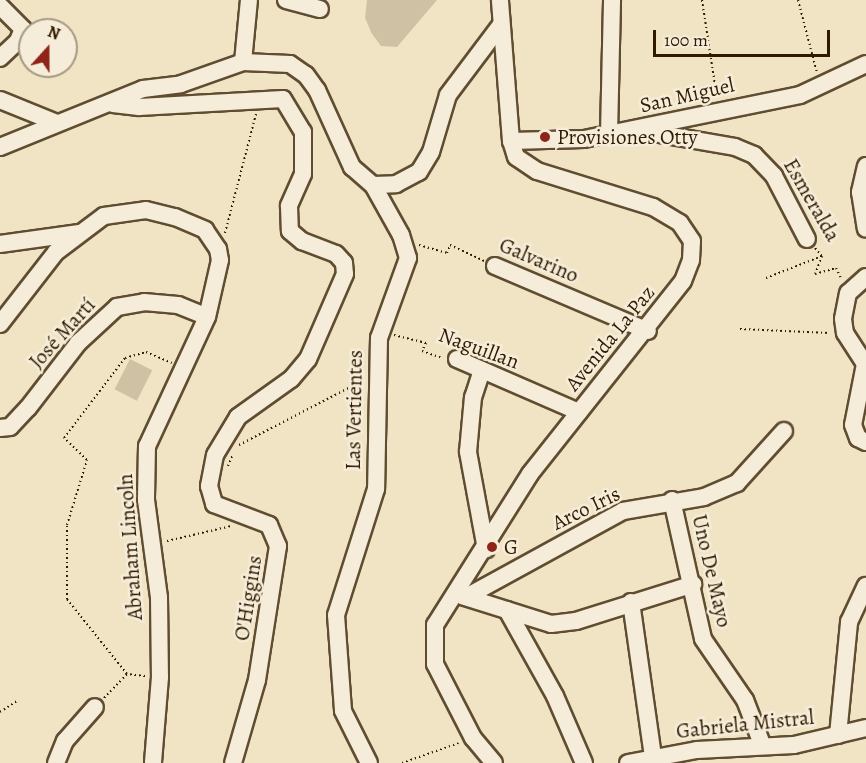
<!DOCTYPE html>
<html>
<head>
<meta charset="utf-8">
<style>
	body { margin:0 }
	#map { position:relative; width:866px; height:763px; overflow:hidden; background:#f0e4c5; font-family:Alegreya,serif }
	div>[style] { position:absolute }
	.green>* { inset:0; background:#cfc2a4; transform-origin:0 0 }
	.path>* { height:2px; margin-top:-1px; transform-origin:0; background:repeating-linear-gradient(90deg,#301b00 0 1.5px,transparent 0 4.5px) }
	.roads { filter:drop-shadow(2px 0 #604d31) drop-shadow(-2px 0 #604d31) drop-shadow(0 2px #604d31) drop-shadow(0 -2px #604d31) }
	.minor>* { height:16px; margin:-8px; padding:0 8px; transform-origin:8px; border-radius:8px; background:#f5edd9 }
	.dots>* { width:16px; height:16px; translate:-50% -50%; box-sizing:border-box; border:3px solid #f5edd9; border-radius:50% }
	span { translate:-50% -50%; white-space:nowrap; text-align:center; line-height:1.15; -webkit-text-stroke:5px #f5edd9; paint-order:stroke }
	.street-label { font-size:21px; color:#301b00 }
	.poi-label { font-size:21px; color:#301b00 }
	.left { translate:0 -50%; text-align:left }
	.north { position:absolute; left:18px; top:18px; width:60px; height:60px; box-sizing:border-box; background:#f5edd9; border:2px solid #a69982; border-radius:50%; rotate:21deg; font-size:16px; font-weight:700; line-height:24px; text-align:center; color:#301b00 }
	.north::after { content:''; display:block; margin:auto; width:21px; height:27px; background:#8f2418; clip-path:polygon(50% 0,100% 100%,50% 72%,0 100%) }
	.scale { position:absolute; left:653px; top:30px; width:177px; height:27px; box-sizing:border-box; border:3px solid #301b00; border-top:0; padding-left:8px; font-size:18px; line-height:21px; white-space:nowrap; color:#301b00; -webkit-text-stroke:4px #f5edd9; paint-order:stroke }
</style>
</head>
<body>
<div id="map">
	<div class="green">
		<i style="clip-path:polygon(367px 0,437px 0,397px 47px,381px 46px,372px 34px,365px 18px)"></i>
		<i style="left:130px;top:359px;width:25px;height:34px;rotate:27deg"></i>
	</div>
	<div class="path">
		<i style="left:702px;top:0;width:99px;rotate:81.3deg"></i>
		<i style="left:798px;top:0;width:75px;rotate:75.4deg"></i>
		<i style="left:225px;top:233px;width:123px;rotate:-75.4deg"></i>
		<i style="left:419px;top:245px;width:29px;rotate:16deg"></i>
		<i style="left:447px;top:253px;width:9px;rotate:-69deg"></i>
		<i style="left:450px;top:245px;width:38px;rotate:25deg"></i>
		<i style="left:815px;top:248px;width:11px;rotate:49deg"></i>
		<i style="left:822px;top:256px;width:19px;rotate:111deg"></i>
		<i style="left:815px;top:274px;width:22px;rotate:-16deg"></i>
		<i style="left:836px;top:268px;width:13px;rotate:63deg"></i>
		<i style="left:766px;top:278px;width:60px;rotate:-21.4deg"></i>
		<i style="left:740px;top:329px;width:90px;rotate:2.5deg"></i>
		<i style="left:394px;top:335px;width:33px;rotate:14deg"></i>
		<i style="left:426px;top:343px;width:9px;rotate:117deg"></i>
		<i style="left:422px;top:351px;width:21px;rotate:19deg"></i>
		<i style="left:239px;top:445px;width:141px;rotate:-27.5deg"></i>
		<i style="left:228px;top:466px;width:13px;rotate:-67deg"></i>
		<i style="left:167px;top:541px;width:66px;rotate:-13.2deg"></i>
		<i style="left:145px;top:676px;width:18px;rotate:-174deg"></i>
		<i style="left:127px;top:674px;width:96px;rotate:-128.7deg"></i>
		<i style="left:67px;top:599px;width:74px;rotate:-90deg"></i>
		<i style="left:67px;top:525px;width:68px;rotate:-72.9deg"></i>
		<i style="left:87px;top:460px;width:32px;rotate:-136deg"></i>
		<i style="left:64px;top:438px;width:101px;rotate:-52.7deg"></i>
		<i style="left:125px;top:358px;width:22px;rotate:-16deg"></i>
		<i style="left:146px;top:352px;width:28px;rotate:23deg"></i>
		<i style="left:104px;top:698px;width:33px;rotate:-46deg"></i>
		<i style="left:0;top:712px;width:20px;rotate:-33deg"></i>
		<i style="left:402px;top:763px;width:60px;rotate:-19.3deg"></i>
	</div>
	<div class="roads">
		<div class="minor">
			<i style="left:286px;top:0;width:35px;rotate:15deg"></i>
			<i style="left:0;top:6px;width:33px;rotate:45deg"></i>
			<i style="left:23px;top:29px;width:13px;rotate:113deg"></i>
			<i style="left:18px;top:41px;width:25px;rotate:137deg"></i>
			<i style="left:243px;top:62px;width:62px;rotate:-84.5deg"></i>
			<i style="left:0;top:100px;width:61px;rotate:22deg"></i>
			<i style="left:113px;top:104px;width:26px;rotate:7deg"></i>
			<i style="left:139px;top:107px;width:144px;rotate:-3.2deg"></i>
			<i style="left:283px;top:99px;width:39px;rotate:59deg"></i>
			<i style="left:303px;top:132px;width:42px;rotate:90deg"></i>
			<i style="left:303px;top:174px;width:35px;rotate:114deg"></i>
			<i style="left:289px;top:206px;width:25px;rotate:88deg"></i>
			<i style="left:290px;top:231px;width:16px;rotate:40deg"></i>
			<i style="left:302px;top:241px;width:36px;rotate:21deg"></i>
			<i style="left:336px;top:254px;width:12px;rotate:48deg"></i>
			<i style="left:344px;top:263px;width:11px;rotate:85deg"></i>
			<i style="left:345px;top:274px;width:93px;rotate:113.5deg"></i>
			<i style="left:308px;top:359px;width:26px;rotate:130deg"></i>
			<i style="left:291px;top:379px;width:65px;rotate:144.4deg"></i>
			<i style="left:238px;top:417px;width:44px;rotate:121.2deg"></i>
			<i style="left:215px;top:455px;width:32px;rotate:101deg"></i>
			<i style="left:209px;top:486px;width:19px;rotate:74deg"></i>
			<i style="left:214px;top:504px;width:59px;rotate:20.9deg"></i>
			<i style="left:269px;top:525px;width:23px;rotate:67deg"></i>
			<i style="left:278px;top:546px;width:136px;rotate:98.9deg"></i>
			<i style="left:257px;top:680px;width:86px;rotate:106.1deg"></i>
			<i style="left:637px;top:130px;width:99px;rotate:9.8deg"></i>
			<i style="left:735px;top:147px;width:21px;rotate:23deg"></i>
			<i style="left:754px;top:155px;width:29px;rotate:46deg"></i>
			<i style="left:774px;top:176px;width:71px;rotate:62.4deg"></i>
			<i style="left:609px;top:134px;width:134px;rotate:-88.7deg"></i>
			<i style="left:511px;top:141px;width:73px;rotate:-1.6deg"></i>
			<i style="left:584px;top:139px;width:220px;rotate:-11.5deg"></i>
			<i style="left:800px;top:95px;width:73px;rotate:-25.2deg"></i>
			<i style="left:0;top:147px;width:154px;rotate:-22.1deg"></i>
			<i style="left:143px;top:89px;width:38px;rotate:-7deg"></i>
			<i style="left:181px;top:84px;width:66px;rotate:-19.5deg"></i>
			<i style="left:243px;top:62px;width:47px;rotate:2.4deg"></i>
			<i style="left:290px;top:64px;width:19px;rotate:35deg"></i>
			<i style="left:306px;top:75px;width:19px;rotate:54deg"></i>
			<i style="left:317px;top:90px;width:85px;rotate:65.6deg"></i>
			<i style="left:352px;top:167px;width:28px;rotate:41deg"></i>
			<i style="left:373px;top:185px;width:57px;rotate:60.8deg"></i>
			<i style="left:401px;top:235px;width:24px;rotate:73deg"></i>
			<i style="left:408px;top:258px;width:85px;rotate:109.9deg"></i>
			<i style="left:379px;top:338px;width:151px;rotate:91.1deg"></i>
			<i style="left:376px;top:489px;width:132px;rotate:107.6deg"></i>
			<i style="left:336px;top:615px;width:96px;rotate:85.8deg"></i>
			<i style="left:343px;top:711px;width:58px;rotate:63.4deg"></i>
			<i style="left:866px;top:166px;width:27px;rotate:103deg"></i>
			<i style="left:860px;top:192px;width:37px;rotate:81deg"></i>
			<i style="left:373px;top:185px;width:23px;rotate:-2deg"></i>
			<i style="left:396px;top:184px;width:26px;rotate:-28deg"></i>
			<i style="left:419px;top:172px;width:23px;rotate:-59deg"></i>
			<i style="left:431px;top:152px;width:59px;rotate:-73.4deg"></i>
			<i style="left:448px;top:95px;width:86px;rotate:-53deg"></i>
			<i style="left:0;top:244px;width:80px;rotate:-7.9deg"></i>
			<i style="left:495px;top:266px;width:166px;rotate:23deg"></i>
			<i style="left:866px;top:277px;width:24px;rotate:138deg"></i>
			<i style="left:848px;top:293px;width:26px;rotate:101deg"></i>
			<i style="left:843px;top:319px;width:14px;rotate:82deg"></i>
			<i style="left:845px;top:333px;width:37px;rotate:57deg"></i>
			<i style="left:865px;top:364px;width:62px;rotate:101.1deg"></i>
			<i style="left:853px;top:425px;width:14px;rotate:69deg"></i>
			<i style="left:858px;top:438px;width:9px;rotate:27deg"></i>
			<i style="left:0;top:324px;width:91px;rotate:-52.1deg"></i>
			<i style="left:56px;top:252px;width:60px;rotate:-36.9deg"></i>
			<i style="left:104px;top:216px;width:42px;rotate:-8.1deg"></i>
			<i style="left:146px;top:210px;width:30px;rotate:14deg"></i>
			<i style="left:175px;top:217px;width:33px;rotate:23deg"></i>
			<i style="left:205px;top:230px;width:23px;rotate:56deg"></i>
			<i style="left:218px;top:249px;width:11px;rotate:80deg"></i>
			<i style="left:220px;top:260px;width:58px;rotate:102.8deg"></i>
			<i style="left:207px;top:317px;width:142px;rotate:114.9deg"></i>
			<i style="left:147px;top:446px;width:54px;rotate:91.1deg"></i>
			<i style="left:146px;top:500px;width:99px;rotate:82.4deg"></i>
			<i style="left:159px;top:598px;width:79px;rotate:89.3deg"></i>
			<i style="left:160px;top:677px;width:86px;rotate:94.7deg"></i>
			<i style="left:457px;top:359px;width:133px;rotate:23.5deg"></i>
			<i style="left:482px;top:370px;width:28px;rotate:108deg"></i>
			<i style="left:473px;top:397px;width:55px;rotate:95.2deg"></i>
			<i style="left:468px;top:452px;width:99px;rotate:79.5deg"></i>
			<i style="left:0;top:428px;width:10px;rotate:-6deg"></i>
			<i style="left:10px;top:427px;width:26px;rotate:-47deg"></i>
			<i style="left:28px;top:408px;width:82px;rotate:-52.4deg"></i>
			<i style="left:78px;top:343px;width:53px;rotate:-42.7deg"></i>
			<i style="left:117px;top:307px;width:27px;rotate:-10deg"></i>
			<i style="left:144px;top:302px;width:34px;rotate:5deg"></i>
			<i style="left:178px;top:305px;width:31px;rotate:22deg"></i>
			<i style="left:672px;top:500px;width:142px;rotate:77.4deg"></i>
			<i style="left:703px;top:639px;width:74px;rotate:55.5deg"></i>
			<i style="left:745px;top:700px;width:47px;rotate:68.9deg"></i>
			<i style="left:462px;top:596px;width:93px;rotate:17.5deg"></i>
			<i style="left:551px;top:624px;width:25px;rotate:-7deg"></i>
			<i style="left:576px;top:621px;width:123px;rotate:-17.5deg"></i>
			<i style="left:466px;top:597px;width:179px;rotate:-28.7deg"></i>
			<i style="left:623px;top:511px;width:82px;rotate:-9.8deg"></i>
			<i style="left:704px;top:497px;width:36px;rotate:-23deg"></i>
			<i style="left:737px;top:483px;width:70px;rotate:-47.9deg"></i>
			<i style="left:631px;top:602px;width:157px;rotate:81.9deg"></i>
			<i style="left:507px;top:610px;width:98px;rotate:60.8deg"></i>
			<i style="left:555px;top:696px;width:73px;rotate:66.6deg"></i>
			<i style="left:838px;top:735px;width:114px;rotate:-84.4deg"></i>
			<i style="left:849px;top:622px;width:40px;rotate:-65deg"></i>
			<i style="left:56px;top:763px;width:24px;rotate:-68deg"></i>
			<i style="left:65px;top:741px;width:45px;rotate:-48.6deg"></i>
			<i style="left:494px;top:763px;width:33px;rotate:-130deg"></i>
			<i style="left:473px;top:738px;width:83px;rotate:-117.2deg"></i>
			<i style="left:435px;top:664px;width:39px;rotate:-90deg"></i>
			<i style="left:435px;top:625px;width:178px;rotate:-57.8deg"></i>
			<i style="left:530px;top:474px;width:246px;rotate:-51.6deg"></i>
			<i style="left:683px;top:281px;width:22px;rotate:-69deg"></i>
			<i style="left:691px;top:260px;width:19px;rotate:-87deg"></i>
			<i style="left:692px;top:241px;width:22px;rotate:-124deg"></i>
			<i style="left:680px;top:223px;width:31px;rotate:-149deg"></i>
			<i style="left:653px;top:207px;width:121px;rotate:-162.8deg"></i>
			<i style="left:537px;top:171px;width:25px;rotate:-146deg"></i>
			<i style="left:516px;top:157px;width:17px;rotate:-107deg"></i>
			<i style="left:511px;top:141px;width:141px;rotate:-94.5deg"></i>
			<i style="left:628px;top:763px;width:70px;rotate:-10.7deg"></i>
			<i style="left:697px;top:750px;width:97px;rotate:-3deg"></i>
			<i style="left:794px;top:745px;width:74px;rotate:-13.3deg"></i>
		</div>
	</div>
	<div class="dots">
		<i style="left:545px;top:137px;background:#8f2418"></i>
		<i style="left:492px;top:547px;background:#8f2418"></i>
	</div>
	<div class="street-label">
		<span style="left:687px;top:95px;rotate:-13deg">San Miguel</span>
		<span style="left:812px;top:200px;rotate:60deg">Esmeralda</span>
		<span style="left:539px;top:260px;rotate:23deg">Galvarino</span>
		<span style="left:62px;top:333px;rotate:-48deg">José Martí</span>
		<span style="left:610px;top:338px;rotate:-51deg">Avenida La Paz</span>
		<span style="left:479px;top:348px;rotate:20deg">Naguillan</span>
		<span style="left:354px;top:410px;rotate:-89deg">Las Vertientes</span>
		<span style="left:586px;top:508px;rotate:-26deg">Arco Iris</span>
		<span style="left:130px;top:547px;rotate:-94deg">Abraham Lincoln</span>
		<span style="left:712px;top:571px;rotate:77deg">Uno De Mayo</span>
		<span style="left:248px;top:598px;rotate:-81deg">O'Higgins</span>
		<span style="left:745px;top:724px;rotate:-6deg">Gabriela Mistral</span>
	</div>
	<div class="poi-label">
		<span class="left" style="left:557px;top:137px">Provisiones Otty</span>
		<span class="left" style="left:504px;top:547px">G</span>
	</div>
	<div class="north">N</div>
	<div class="scale">100 m</div>
</div>
</body>
</html>
